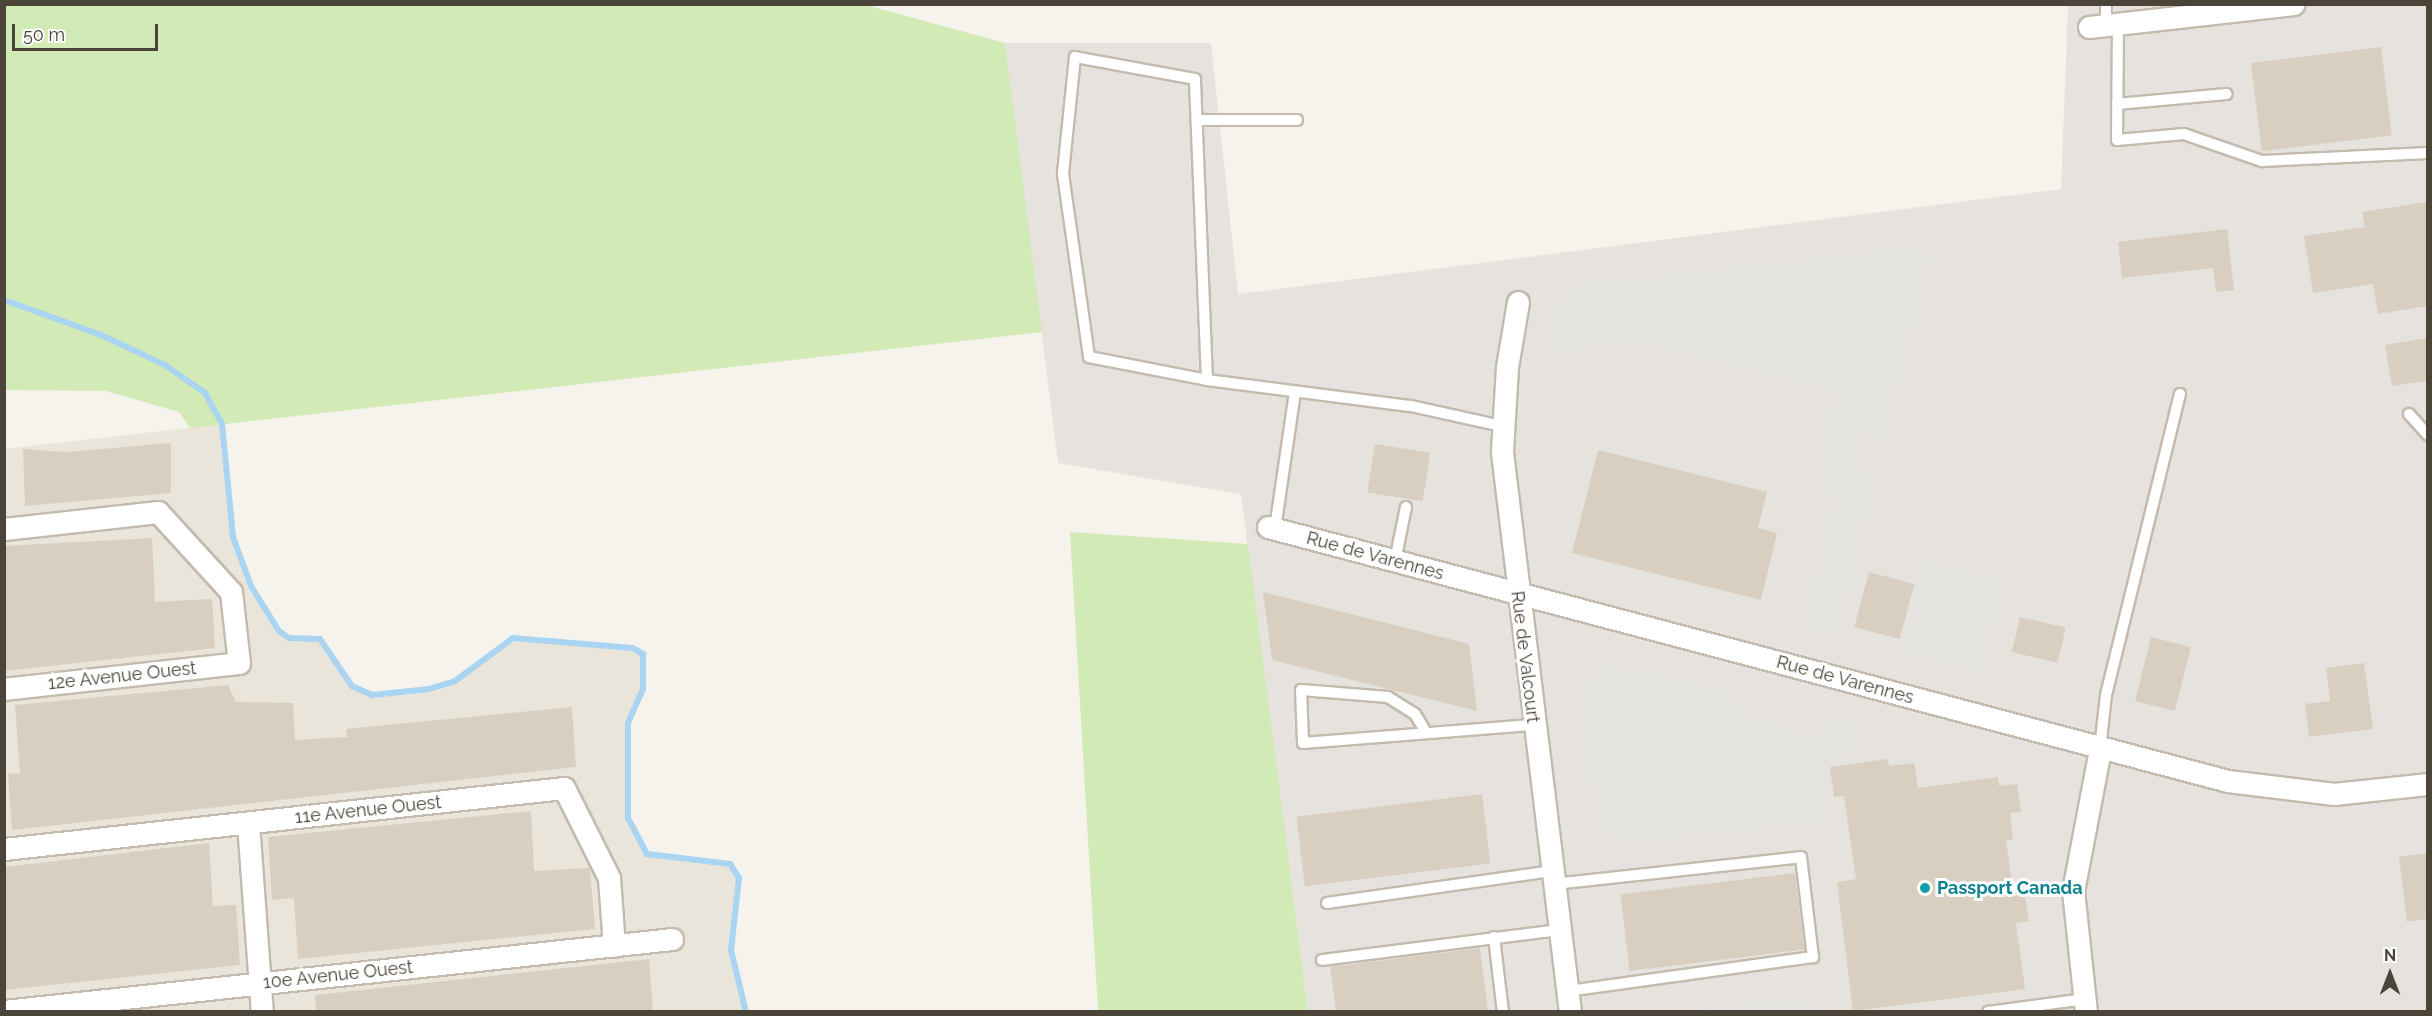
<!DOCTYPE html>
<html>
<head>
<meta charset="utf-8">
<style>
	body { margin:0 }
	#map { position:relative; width:2432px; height:1016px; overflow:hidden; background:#f6f3ec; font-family:Raleway,sans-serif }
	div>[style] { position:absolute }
	.residential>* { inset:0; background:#eae5da }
	.industrial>* { inset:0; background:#e6e2dd }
	.green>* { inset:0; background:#d2eab5 }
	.parking>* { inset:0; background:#e5e3e0; transform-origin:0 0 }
	.stream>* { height:6px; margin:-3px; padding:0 3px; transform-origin:3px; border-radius:3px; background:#a9d4f2 }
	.building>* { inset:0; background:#d8cfc1; transform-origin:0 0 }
	.roads { filter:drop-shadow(2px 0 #c2bbae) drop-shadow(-2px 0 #c2bbae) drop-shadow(0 2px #c2bbae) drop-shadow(0 -2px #c2bbae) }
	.lane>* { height:10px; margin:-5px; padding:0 5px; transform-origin:5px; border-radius:5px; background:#fff }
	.street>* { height:21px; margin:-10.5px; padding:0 10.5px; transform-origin:10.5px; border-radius:10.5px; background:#fff }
	.dots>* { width:16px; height:16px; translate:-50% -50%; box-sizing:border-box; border:3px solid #fff; border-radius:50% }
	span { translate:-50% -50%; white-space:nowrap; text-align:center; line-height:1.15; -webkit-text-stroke:6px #fff; paint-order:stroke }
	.street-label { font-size:18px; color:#4b4439 }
	.culture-label { font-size:18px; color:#0d838f; font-weight:700 }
	.left { translate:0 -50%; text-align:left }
	.frame { position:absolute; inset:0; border:6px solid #4b4439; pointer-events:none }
	.north { position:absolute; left:2360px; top:944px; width:60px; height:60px; -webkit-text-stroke:4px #fff; paint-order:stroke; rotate:0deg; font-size:16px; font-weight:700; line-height:24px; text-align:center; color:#4b4439 }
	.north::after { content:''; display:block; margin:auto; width:21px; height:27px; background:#4b4439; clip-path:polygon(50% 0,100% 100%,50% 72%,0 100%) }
	.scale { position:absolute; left:12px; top:24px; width:146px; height:27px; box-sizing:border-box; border:3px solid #4b4439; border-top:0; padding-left:8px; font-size:18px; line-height:21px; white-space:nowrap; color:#4b4439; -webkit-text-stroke:4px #fff; paint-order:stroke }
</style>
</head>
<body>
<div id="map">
	<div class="residential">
		<i style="clip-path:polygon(222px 424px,233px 537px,251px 586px,279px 631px,289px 638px,320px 639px,352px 686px,372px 695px,429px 689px,455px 681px,513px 638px,633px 648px,643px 654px,643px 689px,628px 723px,628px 818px,647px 854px,730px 864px,739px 878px,731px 950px,746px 1011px,5px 1011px,4px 449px)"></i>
	</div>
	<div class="industrial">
		<i style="clip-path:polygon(2068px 5px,2427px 5px,2427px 1011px,1308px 1011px,1241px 494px,1058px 463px,1005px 43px,1211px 43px,1238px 294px,2061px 189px)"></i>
	</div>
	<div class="green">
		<i style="clip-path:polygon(862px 4px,1005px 43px,1042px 332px,190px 428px,179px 412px,106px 391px,5px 390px,5px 5px)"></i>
		<i style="clip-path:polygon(1070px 532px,1248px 544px,1308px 1011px,1098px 1011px)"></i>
	</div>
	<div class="parking">
		<i style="clip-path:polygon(1917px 247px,1934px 258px,1887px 438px,1861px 434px,1855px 464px,1879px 480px,1840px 639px,1799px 628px,1831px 501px,1813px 465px,1832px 393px,1642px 344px,1545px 352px,1550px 320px,1562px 286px)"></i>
		<i style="left:1921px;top:558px;width:89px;height:98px;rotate:14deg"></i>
		<i style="clip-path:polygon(1593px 662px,1720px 687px,1755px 720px,1774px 720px,1792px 734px,1822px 731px,1828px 717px,1856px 725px,1855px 754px,1821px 758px,1830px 821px,1620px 842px,1618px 829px,1593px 832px,1575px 681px,1590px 676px)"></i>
		<i style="clip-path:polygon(1818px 995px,1820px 1011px,1686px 1011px)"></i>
	</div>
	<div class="stream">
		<i style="left:4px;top:300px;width:103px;rotate:19.8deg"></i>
		<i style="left:101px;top:335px;width:71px;rotate:25.1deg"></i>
		<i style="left:165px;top:365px;width:49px;rotate:35deg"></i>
		<i style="left:205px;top:393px;width:35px;rotate:61deg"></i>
		<i style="left:222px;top:424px;width:114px;rotate:84.4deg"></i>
		<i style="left:233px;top:537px;width:52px;rotate:69.8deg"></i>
		<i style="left:251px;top:586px;width:53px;rotate:58.1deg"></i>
		<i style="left:279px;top:631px;width:12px;rotate:35deg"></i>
		<i style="left:289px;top:638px;width:31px;rotate:2deg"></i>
		<i style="left:320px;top:639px;width:57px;rotate:55.8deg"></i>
		<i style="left:352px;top:686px;width:22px;rotate:24deg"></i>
		<i style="left:372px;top:695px;width:57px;rotate:-6deg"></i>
		<i style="left:429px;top:689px;width:27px;rotate:-17deg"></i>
		<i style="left:455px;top:681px;width:72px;rotate:-36.6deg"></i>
		<i style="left:513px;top:638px;width:120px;rotate:4.8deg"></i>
		<i style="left:633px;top:648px;width:12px;rotate:31deg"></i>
		<i style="left:643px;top:654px;width:35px;rotate:90deg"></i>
		<i style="left:643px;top:689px;width:37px;rotate:114deg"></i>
		<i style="left:628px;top:723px;width:95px;rotate:90deg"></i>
		<i style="left:628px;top:818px;width:41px;rotate:62.2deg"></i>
		<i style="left:647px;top:854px;width:84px;rotate:6.9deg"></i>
		<i style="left:730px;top:864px;width:17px;rotate:57deg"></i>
		<i style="left:739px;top:878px;width:72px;rotate:96.3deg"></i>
		<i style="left:731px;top:950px;width:64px;rotate:76.4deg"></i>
	</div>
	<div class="building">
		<i style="left:2381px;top:47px;width:89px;height:131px;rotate:83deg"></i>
		<i style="clip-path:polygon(2427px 202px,2427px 306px,2378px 314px,2373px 284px,2313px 293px,2304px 236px,2365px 227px,2362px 212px)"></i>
		<i style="clip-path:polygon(2227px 229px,2234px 290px,2216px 292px,2213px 268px,2122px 278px,2118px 242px)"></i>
		<i style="clip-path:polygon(2427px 338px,2427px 381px,2392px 386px,2385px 345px)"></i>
		<i style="clip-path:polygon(171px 443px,171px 493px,25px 506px,23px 449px,66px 452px)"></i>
		<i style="left:1375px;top:444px;width:56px;height:49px;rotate:9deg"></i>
		<i style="clip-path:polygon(1598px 450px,1767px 492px,1758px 528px,1777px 533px,1761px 600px,1572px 553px)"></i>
		<i style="clip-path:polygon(152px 538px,155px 602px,212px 599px,215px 648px,4px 671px,4px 546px)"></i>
		<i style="left:1869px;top:572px;width:47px;height:57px;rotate:15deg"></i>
		<i style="clip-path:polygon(1263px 592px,1469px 644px,1477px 711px,1272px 660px)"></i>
		<i style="left:2020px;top:617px;width:47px;height:36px;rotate:13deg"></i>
		<i style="left:2151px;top:637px;width:41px;height:66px;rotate:14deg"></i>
		<i style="clip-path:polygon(2364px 663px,2373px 729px,2309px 737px,2305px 704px,2330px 701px,2326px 668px)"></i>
		<i style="clip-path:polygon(228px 685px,236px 702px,293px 703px,295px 740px,347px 737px,346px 729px,572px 707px,576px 767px,12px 830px,8px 774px,20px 773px,15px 705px)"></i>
		<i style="clip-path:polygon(1888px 759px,1889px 766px,1914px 763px,1918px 788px,1998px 777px,1999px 786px,2017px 784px,2021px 812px,2010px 813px,2013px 840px,2006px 841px,2014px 896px,2025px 895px,2029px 921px,2016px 923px,2025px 989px,1853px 1011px,1837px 882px,1856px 879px,1844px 796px,1834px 797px,1830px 767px)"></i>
		<i style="left:1482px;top:794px;width:70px;height:187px;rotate:83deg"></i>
		<i style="clip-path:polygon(531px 811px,534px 871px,590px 868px,595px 929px,298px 959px,294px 898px,272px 900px,268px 837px)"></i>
		<i style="clip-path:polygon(209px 843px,213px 906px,236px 905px,240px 965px,4px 990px,4px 867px)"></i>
		<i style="clip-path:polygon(2427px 853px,2427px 919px,2407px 922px,2399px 857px)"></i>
		<i style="left:1795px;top:873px;width:77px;height:176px;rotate:83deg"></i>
		<i style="clip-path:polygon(1480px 948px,1488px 1011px,1336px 1011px,1330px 967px)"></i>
		<i style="clip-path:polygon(649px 959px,653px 1011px,316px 1011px,315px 995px)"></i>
	</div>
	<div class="roads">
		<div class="lane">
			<i style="left:2106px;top:4px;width:21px;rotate:90deg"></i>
			<i style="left:2118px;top:24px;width:116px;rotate:90.5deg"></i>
			<i style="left:2117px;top:140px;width:67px;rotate:-5.1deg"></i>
			<i style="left:2184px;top:134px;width:83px;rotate:19.1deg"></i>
			<i style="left:2262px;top:161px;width:166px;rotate:-2.8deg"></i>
			<i style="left:2117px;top:104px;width:110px;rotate:-5.2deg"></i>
			<i style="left:1197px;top:120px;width:100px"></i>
			<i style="left:1207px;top:380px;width:301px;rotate:-92.3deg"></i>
			<i style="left:1195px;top:79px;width:122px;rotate:-169.6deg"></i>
			<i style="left:1075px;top:57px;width:118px;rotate:95.9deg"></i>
			<i style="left:1063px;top:174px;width:185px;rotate:81.9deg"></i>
			<i style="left:1089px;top:357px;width:120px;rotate:11deg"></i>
			<i style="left:1207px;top:380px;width:206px;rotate:7.3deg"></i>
			<i style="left:1411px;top:406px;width:93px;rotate:12.4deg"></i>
			<i style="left:2409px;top:414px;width:28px;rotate:48deg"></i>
			<i style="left:1275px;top:529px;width:138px;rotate:-81.7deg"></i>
			<i style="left:1395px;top:561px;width:55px;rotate:-78.5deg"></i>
			<i style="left:1424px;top:729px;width:17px;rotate:-121deg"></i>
			<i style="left:1415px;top:714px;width:32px;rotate:-148deg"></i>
			<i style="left:1388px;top:697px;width:87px;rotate:-175.4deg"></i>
			<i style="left:1301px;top:690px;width:53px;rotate:87.8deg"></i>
			<i style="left:1303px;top:743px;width:232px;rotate:-4.5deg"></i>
			<i style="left:2100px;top:749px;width:54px;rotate:-83.7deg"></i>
			<i style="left:2106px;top:695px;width:310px;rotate:-76.2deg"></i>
			<i style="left:1554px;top:884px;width:248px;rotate:-6.2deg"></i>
			<i style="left:1801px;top:857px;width:101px;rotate:83.2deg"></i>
			<i style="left:1813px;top:957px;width:247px;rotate:172.1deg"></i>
			<i style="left:1327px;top:903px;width:228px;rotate:-8.1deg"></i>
			<i style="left:1494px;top:937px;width:76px;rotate:83.2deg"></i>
			<i style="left:1322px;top:960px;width:240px;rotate:-7.2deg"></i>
			<i style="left:1988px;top:1012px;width:98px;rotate:-7.6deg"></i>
		</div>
		<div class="street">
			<i style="left:2089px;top:27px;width:206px;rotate:-6.4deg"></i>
			<i style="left:1518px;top:302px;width:66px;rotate:99.6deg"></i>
			<i style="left:1507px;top:367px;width:85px;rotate:93.4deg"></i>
			<i style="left:1502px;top:452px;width:564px;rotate:83.08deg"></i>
			<i style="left:1268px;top:527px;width:993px;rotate:14.82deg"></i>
			<i style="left:2228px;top:781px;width:107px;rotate:7deg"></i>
			<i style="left:2334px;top:794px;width:95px;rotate:-6.1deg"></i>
			<i style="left:4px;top:529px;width:155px;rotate:-6.3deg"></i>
			<i style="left:158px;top:512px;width:108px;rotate:47.6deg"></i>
			<i style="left:231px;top:592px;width:71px;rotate:83.6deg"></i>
			<i style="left:239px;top:663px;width:236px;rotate:173.7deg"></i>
			<i style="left:248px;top:823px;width:190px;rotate:85.8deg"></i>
			<i style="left:4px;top:849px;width:563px;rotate:-6.22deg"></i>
			<i style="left:564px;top:788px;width:101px;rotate:63.4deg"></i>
			<i style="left:609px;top:878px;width:68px;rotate:85.8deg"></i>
			<i style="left:4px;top:1011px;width:672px;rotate:-6.15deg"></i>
			<i style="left:2086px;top:1012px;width:122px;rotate:-96.1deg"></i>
			<i style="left:2073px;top:891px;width:145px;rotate:-79.2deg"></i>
		</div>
	</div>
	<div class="dots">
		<i style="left:1925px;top:888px;background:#0f9aa8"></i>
	</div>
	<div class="street-label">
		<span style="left:1375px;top:556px;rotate:15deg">Rue de Varennes</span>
		<span style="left:1525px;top:657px;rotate:83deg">Rue de Valcourt</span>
		<span style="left:122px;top:676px;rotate:-6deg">12e Avenue Ouest</span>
		<span style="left:1845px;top:680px;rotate:15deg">Rue de Varennes</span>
		<span style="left:368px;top:810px;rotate:-6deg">11e Avenue Ouest</span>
		<span style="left:338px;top:975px;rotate:-6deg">10e Avenue Ouest</span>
	</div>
	<div class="culture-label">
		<span class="left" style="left:1937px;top:888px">Passport Canada</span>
	</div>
	<div class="frame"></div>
	<div class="north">N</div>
	<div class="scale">50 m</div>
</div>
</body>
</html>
